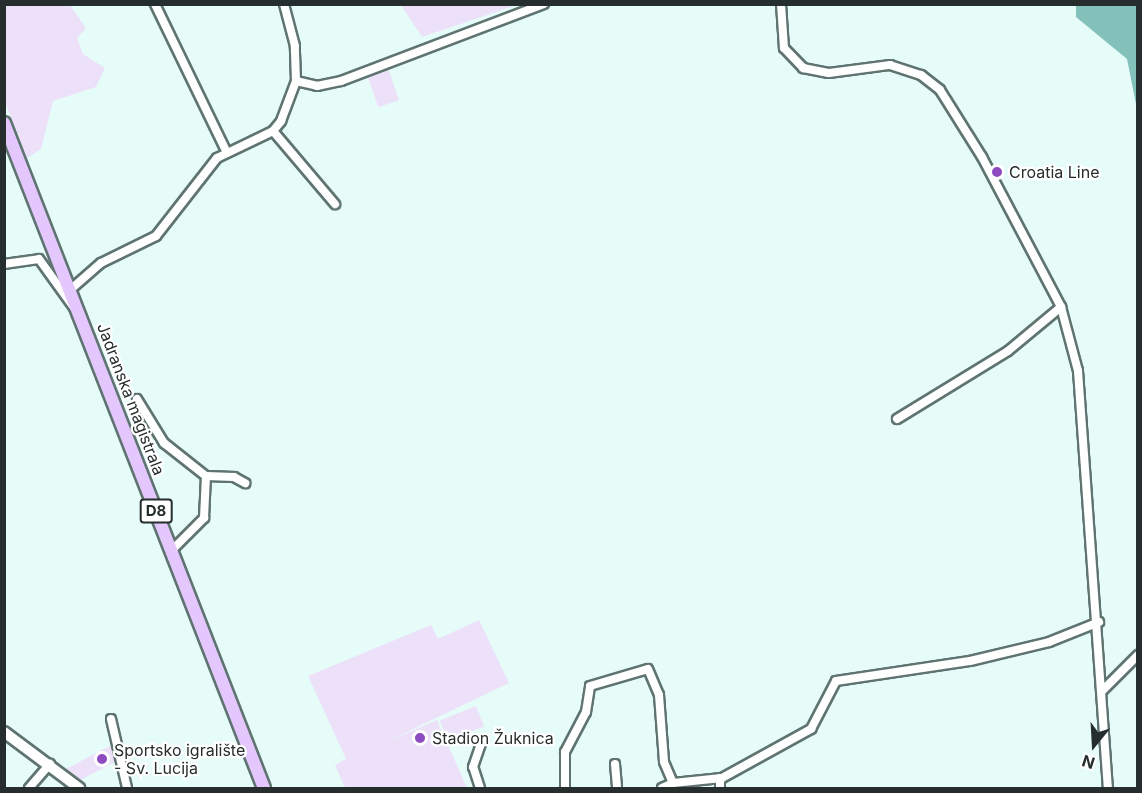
<!DOCTYPE html>
<html>
<head>
<meta charset="utf-8">
<style>
	body { margin:0 }
	#map { position:relative; width:1142px; height:793px; overflow:hidden; background:#e5fcf9; font-family:Inter,sans-serif }
	div>[style] { position:absolute }
	.green>* { inset:0; background:#ede1fa; transform-origin:0 0 }
	.water>* { inset:0; background:#84c1ba }
	.roads { filter:drop-shadow(2px 0 #5f7471) drop-shadow(-2px 0 #5f7471) drop-shadow(0 2px #5f7471) drop-shadow(0 -2px #5f7471) }
	.street>* { height:8px; margin:-4px; padding:0 4px; transform-origin:4px; border-radius:4px; background:#fff }
	.secondary>* { height:10px; margin:-5px; padding:0 5px; transform-origin:5px; border-radius:5px; background:#fff }
	.primary>* { height:12px; margin:-6px; padding:0 6px; transform-origin:6px; border-radius:6px; background:#e3c7fd }
	.dots>* { width:16px; height:16px; translate:-50% -50%; box-sizing:border-box; border:3px solid #fff; border-radius:50% }
	span { translate:-50% -50%; white-space:nowrap; text-align:center; line-height:1.15; -webkit-text-stroke:4.5px #fff; paint-order:stroke }
	.shield-label span { padding:2px 4px; background:#fff; border:2px solid; border-radius:4px; -webkit-text-stroke-width:0 }
	.shield-label { font-size:15px; color:#252e2d; font-weight:700 }
	.poi-label { font-size:16px; color:#252e2d }
	.left { translate:0 -50%; text-align:left }
	.street-label { font-size:16px; color:#252e2d }
	.frame { position:absolute; inset:0; border:6px solid #252e2d; pointer-events:none }
	.north { position:absolute; left:1064px; top:715px; width:60px; height:60px; -webkit-text-stroke:4px #fff; paint-order:stroke; rotate:198deg; font-size:16px; font-weight:700; line-height:24px; text-align:center; color:#252e2d }
	.north::after { content:''; display:block; margin:auto; width:21px; height:27px; background:#252e2d; clip-path:polygon(50% 0,100% 100%,50% 72%,0 100%) }
</style>
</head>
<body>
<div id="map">
	<div class="green">
		<i style="clip-path:polygon(5px 4px,70px 5px,86px 28px,77px 38px,83px 54px,105px 68px,96px 87px,53px 101px,41px 149px,27px 158px,5px 102px)"></i>
		<i style="clip-path:polygon(401px 5px,517px 5px,422px 37px)"></i>
		<i style="left:388px;top:68px;width:34px;height:22px;rotate:71deg"></i>
		<i style="clip-path:polygon(479px 620px,509px 683px,386px 742px,437px 720px,467px 788px,345px 788px,335px 765px,346px 759px,308px 676px,431px 625px,438px 639px)"></i>
		<i style="left:476px;top:706px;width:22px;height:39px;rotate:68deg"></i>
		<i style="clip-path:polygon(115px 743px,119px 760px,78px 781px,66px 769px)"></i>
	</div>
	<div class="water">
		<i style="clip-path:polygon(1076px 5px,1137px 5px,1137px 109px,1127px 59px,1076px 17px)"></i>
	</div>
	<div class="roads">
		<div class="street">
			<i style="left:155px;top:4px;width:163px;rotate:64.2deg"></i>
			<i style="left:781px;top:4px;width:44px;rotate:86.1deg"></i>
			<i style="left:784px;top:48px;width:28px;rotate:46deg"></i>
			<i style="left:803px;top:68px;width:26px;rotate:11deg"></i>
			<i style="left:829px;top:73px;width:62px;rotate:-7.5deg"></i>
			<i style="left:890px;top:65px;width:33px;rotate:18deg"></i>
			<i style="left:921px;top:75px;width:24px;rotate:38deg"></i>
			<i style="left:940px;top:90px;width:79px;rotate:57.9deg"></i>
			<i style="left:982px;top:157px;width:170px;rotate:62.2deg"></i>
			<i style="left:1061px;top:307px;width:66px;rotate:75.1deg"></i>
			<i style="left:1078px;top:371px;width:418px;rotate:85.9deg"></i>
			<i style="left:296px;top:81px;width:22px;rotate:13deg"></i>
			<i style="left:317px;top:86px;width:25px;rotate:-12deg"></i>
			<i style="left:341px;top:81px;width:217px;rotate:-20.8deg"></i>
			<i style="left:273px;top:131px;width:96px;rotate:49.7deg"></i>
			<i style="left:4px;top:264px;width:35px;rotate:-8deg"></i>
			<i style="left:39px;top:259px;width:67px;rotate:54.2deg"></i>
			<i style="left:70px;top:290px;width:41px;rotate:-41.1deg"></i>
			<i style="left:101px;top:263px;width:61px;rotate:-26.1deg"></i>
			<i style="left:156px;top:236px;width:99px;rotate:-52deg"></i>
			<i style="left:217px;top:158px;width:62px;rotate:-25.7deg"></i>
			<i style="left:273px;top:131px;width:13px;rotate:-51deg"></i>
			<i style="left:281px;top:121px;width:43px;rotate:-69.4deg"></i>
			<i style="left:296px;top:81px;width:35px;rotate:-92deg"></i>
			<i style="left:295px;top:46px;width:43px;rotate:-104.7deg"></i>
			<i style="left:137px;top:399px;width:52px;rotate:58.5deg"></i>
			<i style="left:164px;top:443px;width:53px;rotate:38.2deg"></i>
			<i style="left:897px;top:419px;width:130px;rotate:-31.5deg"></i>
			<i style="left:1008px;top:351px;width:69px;rotate:-39.7deg"></i>
			<i style="left:171px;top:551px;width:47px;rotate:-45deg"></i>
			<i style="left:204px;top:518px;width:42px;rotate:-87.3deg"></i>
			<i style="left:206px;top:476px;width:28px;rotate:2deg"></i>
			<i style="left:234px;top:477px;width:13px;rotate:29deg"></i>
			<i style="left:1102px;top:691px;width:51px;rotate:-45deg"></i>
			<i style="left:111px;top:719px;width:71px;rotate:76.9deg"></i>
			<i style="left:615px;top:764px;width:24px;rotate:85deg"></i>
			<i style="left:720px;top:778px;width:10px;rotate:90deg"></i>
			<i style="left:29px;top:788px;width:32px;rotate:-49deg"></i>
			<i style="left:480px;top:788px;width:22px;rotate:-108deg"></i>
			<i style="left:473px;top:767px;width:24px;rotate:-71deg"></i>
			<i style="left:565px;top:788px;width:36px;rotate:-90deg"></i>
			<i style="left:565px;top:752px;width:45px;rotate:-62.3deg"></i>
			<i style="left:586px;top:712px;width:26px;rotate:-81deg"></i>
			<i style="left:590px;top:686px;width:60px;rotate:-16.3deg"></i>
			<i style="left:648px;top:669px;width:28px;rotate:67deg"></i>
			<i style="left:659px;top:695px;width:67px;rotate:85.7deg"></i>
			<i style="left:664px;top:762px;width:23px;rotate:67deg"></i>
			<i style="left:673px;top:783px;width:49px;rotate:-5.8deg"></i>
			<i style="left:722px;top:778px;width:102px;rotate:-28.8deg"></i>
			<i style="left:811px;top:729px;width:54px;rotate:-62.5deg"></i>
			<i style="left:836px;top:681px;width:135px;rotate:-8.5deg"></i>
			<i style="left:970px;top:661px;width:81px;rotate:-13.5deg"></i>
			<i style="left:1049px;top:642px;width:54px;rotate:-21.8deg"></i>
			<i style="left:662px;top:788px;width:12px;rotate:-24deg"></i>
		</div>
		<div class="secondary">
			<i style="left:4px;top:732px;width:94px;rotate:36.7deg"></i>
		</div>
		<div class="primary">
			<i style="left:4px;top:123px;width:714px;rotate:68.65deg"></i>
		</div>
	</div>
	<div class="dots">
		<i style="left:997px;top:172px;background:#8d4bbf"></i>
		<i style="left:420px;top:738px;background:#8d4bbf"></i>
		<i style="left:102px;top:759px;background:#8d4bbf"></i>
	</div>
	<div class="shield-label">
		<span style="left:156px;top:511px">D8</span>
	</div>
	<div class="poi-label">
		<span class="left" style="left:1009px;top:172px">Croatia Line</span>
		<span class="left" style="left:432px;top:738px">Stadion Žuknica</span>
		<span class="left" style="left:114px;top:759px">Sportsko igralište<br>- Sv. Lucija</span>
	</div>
	<div class="street-label">
		<span style="left:131px;top:399px;rotate:69deg">Jadranska magistrala</span>
	</div>
	<div class="frame"></div>
	<div class="north">N</div>
</div>
</body>
</html>
